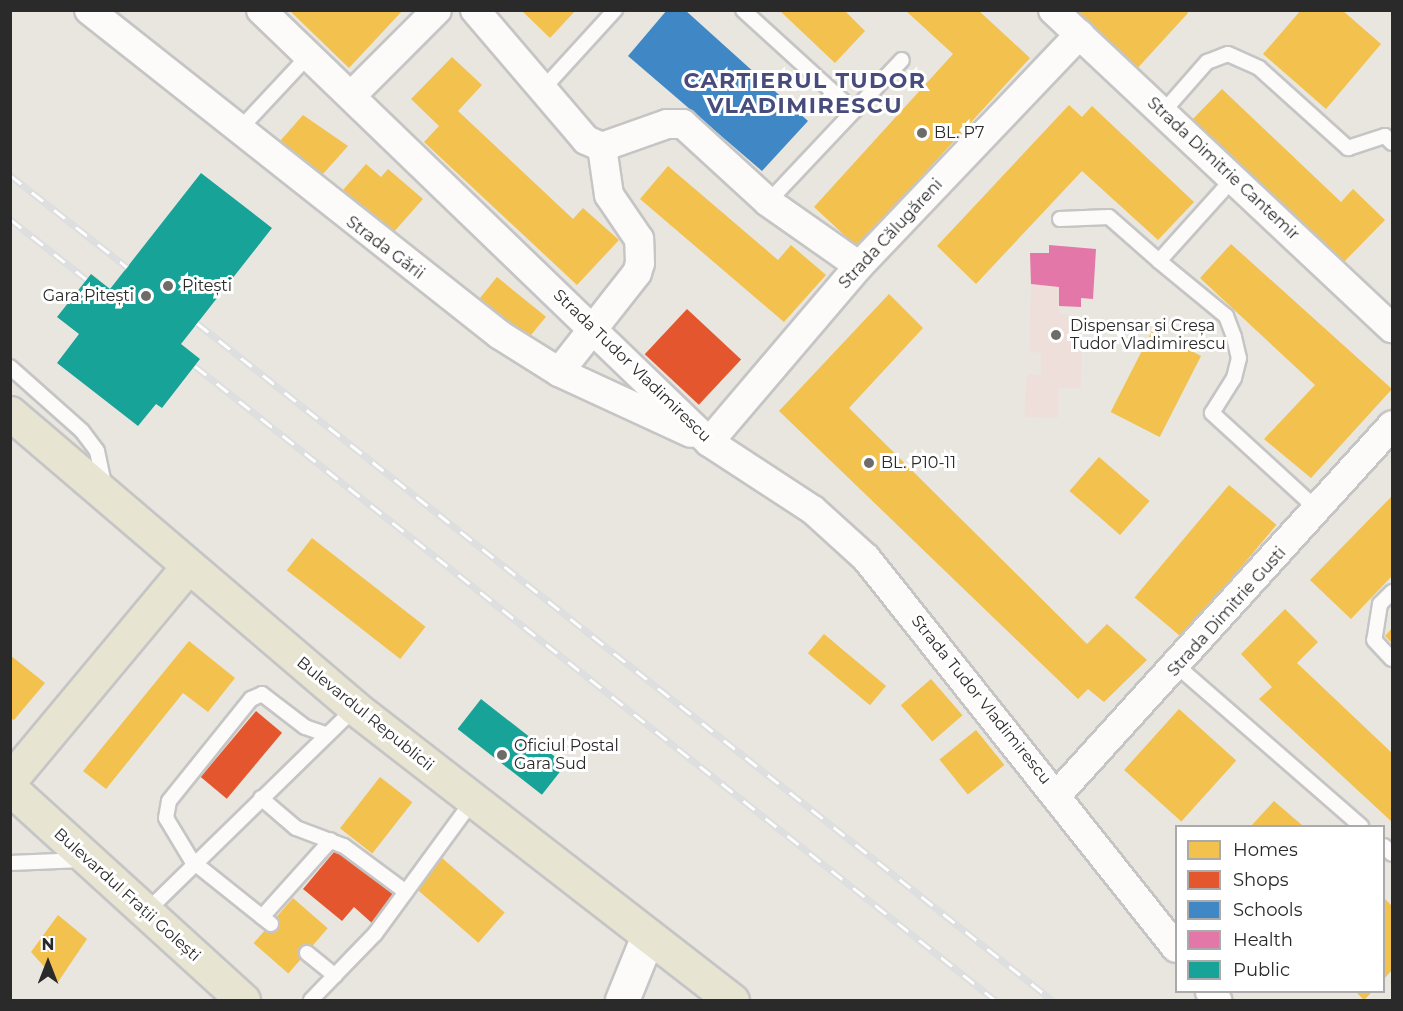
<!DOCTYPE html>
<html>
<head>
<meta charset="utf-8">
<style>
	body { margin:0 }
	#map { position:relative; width:1403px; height:1011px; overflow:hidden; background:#e9e6df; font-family:Montserrat,sans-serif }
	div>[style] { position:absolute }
	.medical>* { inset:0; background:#efdfdb }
	.homes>* { inset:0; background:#f2c14e; transform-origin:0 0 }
	.shops>* { inset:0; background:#e4572e; transform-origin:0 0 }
	.schools>* { inset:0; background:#3f88c5 }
	.health>* { inset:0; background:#e377a8 }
	.public>* { inset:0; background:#17a398; transform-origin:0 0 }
	.roads { filter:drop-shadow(2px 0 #c6c5c5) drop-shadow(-2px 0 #c6c5c5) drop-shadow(0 2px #c6c5c5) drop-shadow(0 -2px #c6c5c5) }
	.lane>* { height:14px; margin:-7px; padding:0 7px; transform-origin:7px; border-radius:7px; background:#fcfbfa }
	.street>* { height:28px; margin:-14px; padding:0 14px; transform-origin:14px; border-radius:14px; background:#fcfbfa }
	.secondary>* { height:33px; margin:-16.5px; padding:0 16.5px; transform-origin:16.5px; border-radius:16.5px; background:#fcfbfa }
	.primary>* { height:33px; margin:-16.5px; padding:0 16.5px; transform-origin:16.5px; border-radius:16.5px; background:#e8e4d2 }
	.rail>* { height:7px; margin-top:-3.5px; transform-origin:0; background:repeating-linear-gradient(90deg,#fff 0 14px,#dddedf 0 28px); box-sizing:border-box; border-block:2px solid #dddedf }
	.dots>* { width:16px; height:16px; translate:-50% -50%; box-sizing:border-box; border:3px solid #fff; border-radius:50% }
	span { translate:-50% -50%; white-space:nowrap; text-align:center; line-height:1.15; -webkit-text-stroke:6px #fff; paint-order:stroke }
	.poi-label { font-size:16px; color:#2a2a2a }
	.left { translate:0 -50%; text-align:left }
	.right { translate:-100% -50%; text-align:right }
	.street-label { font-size:16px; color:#2a2a2a }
	.district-label { font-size:22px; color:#484c7d; font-weight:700; letter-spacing:1.5px }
	.frame { position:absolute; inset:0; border:12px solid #2a2a2a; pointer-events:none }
	.legend { position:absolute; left:1175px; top:825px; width:210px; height:168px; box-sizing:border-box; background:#fff; border:2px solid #aaa; margin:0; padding:8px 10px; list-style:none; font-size:18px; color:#2a2a2a }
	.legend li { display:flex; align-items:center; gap:12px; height:30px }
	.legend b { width:30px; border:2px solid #aaa }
	.north { position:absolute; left:18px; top:933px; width:60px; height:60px; -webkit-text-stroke:4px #fff; paint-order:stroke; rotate:0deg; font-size:16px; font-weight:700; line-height:24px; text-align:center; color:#2a2a2a }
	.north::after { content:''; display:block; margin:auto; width:21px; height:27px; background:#2a2a2a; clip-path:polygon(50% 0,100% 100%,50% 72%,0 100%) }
</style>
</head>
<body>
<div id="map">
	<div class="medical">
		<i style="clip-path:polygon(1031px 284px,1059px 287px,1059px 314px,1082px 317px,1081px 388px,1059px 388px,1058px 418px,1024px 417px,1027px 374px,1041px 375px,1041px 353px,1029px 352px)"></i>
	</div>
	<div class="homes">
		<i style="clip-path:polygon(289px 10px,403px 10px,349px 68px)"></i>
		<i style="clip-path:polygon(521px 10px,576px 10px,550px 38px)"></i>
		<i style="clip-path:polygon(779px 10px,844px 10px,865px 31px,835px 63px)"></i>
		<i style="clip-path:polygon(905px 10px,978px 10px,1030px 58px,857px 247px,814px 207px,953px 54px)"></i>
		<i style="clip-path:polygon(1073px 10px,1185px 10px,1188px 13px,1134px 72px)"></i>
		<i style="clip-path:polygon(1301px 10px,1342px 10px,1381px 44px,1326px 109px,1263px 54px)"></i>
		<i style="clip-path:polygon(452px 57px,482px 85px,458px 111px,573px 219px,583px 208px,619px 240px,577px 285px,424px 142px,439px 126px,411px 99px)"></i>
		<i style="clip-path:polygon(1222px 89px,1341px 202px,1353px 189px,1385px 220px,1339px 267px,1189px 123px)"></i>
		<i style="clip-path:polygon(1069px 105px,1082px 117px,1092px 106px,1194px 202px,1158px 240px,1082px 171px,976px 284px,937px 246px)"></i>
		<i style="clip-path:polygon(303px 115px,348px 146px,314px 184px,273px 149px)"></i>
		<i style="clip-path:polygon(366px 164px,381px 177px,388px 169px,423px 199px,392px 234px,335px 199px)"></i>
		<i style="clip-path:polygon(668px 166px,778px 260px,791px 245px,826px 275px,784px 322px,640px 199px)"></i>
		<i style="clip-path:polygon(1231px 244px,1392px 389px,1311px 478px,1264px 439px,1315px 385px,1200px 278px)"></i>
		<i style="left:497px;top:277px;width:63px;height:35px;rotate:39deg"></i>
		<i style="clip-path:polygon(889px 294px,923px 328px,849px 408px,1087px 644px,1107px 624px,1147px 660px,1104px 702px,1088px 689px,1078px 699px,779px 411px)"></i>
		<i style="left:1152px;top:331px;width:55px;height:91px;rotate:27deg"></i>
		<i style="left:1099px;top:457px;width:67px;height:45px;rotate:41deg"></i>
		<i style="left:1229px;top:485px;width:62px;height:147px;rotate:40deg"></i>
		<i style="clip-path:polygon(1392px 496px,1392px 576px,1351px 619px,1310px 580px)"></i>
		<i style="left:312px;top:538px;width:144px;height:41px;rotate:38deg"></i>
		<i style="clip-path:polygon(1285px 609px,1318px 642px,1297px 663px,1392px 753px,1392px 822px,1259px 699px,1272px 687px,1241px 654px)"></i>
		<i style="clip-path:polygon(1392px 628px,1392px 643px,1385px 636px)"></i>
		<i style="left:824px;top:634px;width:81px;height:25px;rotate:40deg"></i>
		<i style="clip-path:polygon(189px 641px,235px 678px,208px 712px,183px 693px,106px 789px,83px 771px)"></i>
		<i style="clip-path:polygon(10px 655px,45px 683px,14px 720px,10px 718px)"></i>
		<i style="left:931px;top:679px;width:48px;height:40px;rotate:49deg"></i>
		<i style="left:1179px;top:709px;width:77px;height:82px;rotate:42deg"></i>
		<i style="left:976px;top:730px;width:45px;height:47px;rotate:51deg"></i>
		<i style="left:380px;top:777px;width:41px;height:65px;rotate:38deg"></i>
		<i style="clip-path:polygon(1274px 801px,1303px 826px,1251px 826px)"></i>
		<i style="left:442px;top:858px;width:83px;height:40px;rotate:41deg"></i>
		<i style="left:293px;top:898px;width:46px;height:60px;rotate:41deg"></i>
		<i style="clip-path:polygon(1384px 898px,1392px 906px,1392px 970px,1384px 979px)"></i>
		<i style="clip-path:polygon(58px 915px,87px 939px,58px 982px,31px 952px)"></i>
		<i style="clip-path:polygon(1356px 992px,1372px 992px,1364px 1000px)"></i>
	</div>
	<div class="shops">
		<i style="left:687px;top:309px;width:74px;height:62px;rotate:43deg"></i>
		<i style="left:256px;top:711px;width:34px;height:86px;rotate:40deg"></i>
		<i style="clip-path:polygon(339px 846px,397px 894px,373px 924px,354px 907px,342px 921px,303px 889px)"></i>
	</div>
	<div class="schools">
		<i style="clip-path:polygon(667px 10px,685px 10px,808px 121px,762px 171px,628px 56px)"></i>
	</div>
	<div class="health">
		<i style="clip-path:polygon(1049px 245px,1096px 249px,1093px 299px,1081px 298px,1081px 307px,1059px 306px,1059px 287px,1031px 284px,1030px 253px,1049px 253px)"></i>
	</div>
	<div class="public">
		<i style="clip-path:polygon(201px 173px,272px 228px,181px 344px,200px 359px,162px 408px,156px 404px,138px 426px,57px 363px,79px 334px,57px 317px,91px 274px,110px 289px)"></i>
		<i style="left:481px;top:699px;width:107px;height:38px;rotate:38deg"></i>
	</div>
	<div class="roads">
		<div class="lane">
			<i style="left:743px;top:10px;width:150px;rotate:42.3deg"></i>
			<i style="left:541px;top:91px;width:110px;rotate:-47.6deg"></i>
			<i style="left:1163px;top:112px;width:67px;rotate:-48.7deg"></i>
			<i style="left:1207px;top:62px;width:22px;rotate:-21deg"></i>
			<i style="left:1228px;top:54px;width:34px;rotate:24deg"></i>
			<i style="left:1259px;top:68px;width:120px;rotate:42deg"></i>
			<i style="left:1348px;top:148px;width:39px;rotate:-18deg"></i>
			<i style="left:1385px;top:136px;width:10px;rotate:45deg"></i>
			<i style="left:238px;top:131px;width:104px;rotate:-46.9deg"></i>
			<i style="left:768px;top:202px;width:195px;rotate:-46.7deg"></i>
			<i style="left:1060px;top:219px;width:49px;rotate:-2.3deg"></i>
			<i style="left:1109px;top:217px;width:67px;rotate:41.3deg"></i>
			<i style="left:1159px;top:261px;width:109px;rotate:-48deg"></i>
			<i style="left:1159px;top:261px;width:87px;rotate:39.4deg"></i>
			<i style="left:1226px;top:316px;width:22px;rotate:69deg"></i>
			<i style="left:1234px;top:337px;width:22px;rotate:77deg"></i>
			<i style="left:1239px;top:358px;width:21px;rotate:104deg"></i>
			<i style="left:1234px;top:378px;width:41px;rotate:122.2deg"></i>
			<i style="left:1212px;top:413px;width:145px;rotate:42.5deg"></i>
			<i style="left:10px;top:367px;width:96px;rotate:41.6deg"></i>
			<i style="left:82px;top:431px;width:25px;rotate:53deg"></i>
			<i style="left:97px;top:451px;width:35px;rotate:78deg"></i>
			<i style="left:1392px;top:592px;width:17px;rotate:135deg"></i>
			<i style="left:1380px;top:604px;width:36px;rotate:99deg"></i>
			<i style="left:1374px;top:640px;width:26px;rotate:47deg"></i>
			<i style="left:1177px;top:666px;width:244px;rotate:41deg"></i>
			<i style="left:261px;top:798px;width:46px;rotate:40.6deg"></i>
			<i style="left:296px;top:828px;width:51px;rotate:20.6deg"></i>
			<i style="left:344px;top:846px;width:77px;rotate:36.6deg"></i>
			<i style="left:1384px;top:846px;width:11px;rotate:45deg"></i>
			<i style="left:10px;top:863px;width:73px;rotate:-2.4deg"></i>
			<i style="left:146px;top:912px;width:292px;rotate:-44.3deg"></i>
			<i style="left:262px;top:917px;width:103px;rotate:-48.1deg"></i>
			<i style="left:271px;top:924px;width:101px;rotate:-141.4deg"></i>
			<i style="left:192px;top:861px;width:50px;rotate:-121.2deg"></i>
			<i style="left:166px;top:818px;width:17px;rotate:-80deg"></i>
			<i style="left:169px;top:801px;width:131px;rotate:-51.2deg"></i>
			<i style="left:251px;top:699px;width:12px;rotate:-24deg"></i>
			<i style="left:262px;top:694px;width:54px;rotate:37.5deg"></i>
			<i style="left:305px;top:727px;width:21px;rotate:19deg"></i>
			<i style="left:307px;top:953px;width:36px;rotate:39deg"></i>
			<i style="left:311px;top:1000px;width:92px;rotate:-45.9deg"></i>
			<i style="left:375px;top:934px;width:166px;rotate:-53.8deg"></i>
		</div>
		<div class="street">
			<i style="left:89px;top:10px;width:524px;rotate:38.34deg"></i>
			<i style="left:500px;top:335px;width:70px;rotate:32.1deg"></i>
			<i style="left:559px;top:372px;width:145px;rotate:24.8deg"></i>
			<i style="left:261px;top:10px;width:622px;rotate:43.96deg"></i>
			<i style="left:709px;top:442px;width:124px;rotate:33.2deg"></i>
			<i style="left:813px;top:510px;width:72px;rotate:42.2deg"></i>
			<i style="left:866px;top:558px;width:498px;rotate:51.5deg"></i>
			<i style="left:475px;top:10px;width:171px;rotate:49.5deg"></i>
			<i style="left:586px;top:140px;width:17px;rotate:24deg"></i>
			<i style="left:602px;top:147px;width:69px;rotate:-19.5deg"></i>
			<i style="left:667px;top:124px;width:16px"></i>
			<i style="left:683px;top:124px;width:115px;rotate:42.5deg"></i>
			<i style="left:768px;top:202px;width:111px;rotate:35.1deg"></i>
			<i style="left:1053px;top:10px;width:465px;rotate:43.2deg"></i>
			<i style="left:352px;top:95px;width:120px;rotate:-45deg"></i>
			<i style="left:559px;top:372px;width:126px;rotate:-51.8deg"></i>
			<i style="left:637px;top:273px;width:10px;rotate:-73deg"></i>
			<i style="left:640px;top:263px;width:24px;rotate:-92deg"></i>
			<i style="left:639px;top:239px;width:53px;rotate:-124.3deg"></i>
			<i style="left:609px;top:195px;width:49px;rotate:-98.3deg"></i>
			<i style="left:709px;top:442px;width:231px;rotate:-49.6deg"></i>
			<i style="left:859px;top:266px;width:320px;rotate:-46.4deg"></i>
			<i style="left:1057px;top:795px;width:499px;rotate:-47.8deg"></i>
			<i style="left:1210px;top:992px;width:11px;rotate:49deg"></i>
		</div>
		<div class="secondary">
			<i style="left:622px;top:1000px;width:69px;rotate:-67.9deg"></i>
		</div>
		<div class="primary">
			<i style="left:10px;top:413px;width:454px;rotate:40.5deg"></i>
			<i style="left:355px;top:708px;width:477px;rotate:37.8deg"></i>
			<i style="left:10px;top:780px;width:275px;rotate:-50.2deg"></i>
			<i style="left:10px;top:788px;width:315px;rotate:42.3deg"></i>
		</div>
	</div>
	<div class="rail">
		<i style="left:10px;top:175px;width:149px;rotate:38.2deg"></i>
		<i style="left:10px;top:219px;width:97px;rotate:38.3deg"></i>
		<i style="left:197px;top:323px;width:1091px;rotate:38.37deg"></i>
		<i style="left:195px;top:366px;width:1021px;rotate:38.4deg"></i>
	</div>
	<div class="dots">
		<i style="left:922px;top:133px;background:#6d6c69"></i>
		<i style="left:168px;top:286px;background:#6d6c69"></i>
		<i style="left:146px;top:296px;background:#6d6c69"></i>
		<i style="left:1056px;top:335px;background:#6d6c69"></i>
		<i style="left:869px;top:463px;background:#6d6c69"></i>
		<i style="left:502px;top:755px;background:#6d6c69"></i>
	</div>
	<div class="poi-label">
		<span class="left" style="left:934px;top:133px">BL. P7</span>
		<span class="left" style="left:182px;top:286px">Pitești</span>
		<span class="right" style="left:134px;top:296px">Gara Pitești</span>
		<span class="left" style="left:1070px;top:335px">Dispensar și Creșa<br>Tudor Vladimirescu</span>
		<span class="left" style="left:881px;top:463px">BL. P10-11</span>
		<span class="left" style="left:514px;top:755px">Oficiul Postal<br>Gara Sud</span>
	</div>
	<div class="street-label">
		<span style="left:1223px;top:169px;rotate:43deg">Strada Dimitrie Cantemir</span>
		<span style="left:891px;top:234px;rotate:-47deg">Strada Călugăreni</span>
		<span style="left:385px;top:248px;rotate:37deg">Strada Gării</span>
		<span style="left:632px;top:366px;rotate:44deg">Strada Tudor Vladimirescu</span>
		<span style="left:1227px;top:612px;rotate:-48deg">Strada Dimitrie Gusti</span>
		<span style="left:981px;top:700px;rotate:51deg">Strada Tudor Vladimirescu</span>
		<span style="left:365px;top:714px;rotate:39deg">Bulevardul Republicii</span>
		<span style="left:127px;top:895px;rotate:42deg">Bulevardul Frații Golești</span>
	</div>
	<div class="district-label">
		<span style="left:805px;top:93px">CARTIERUL TUDOR<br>VLADIMIRESCU</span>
	</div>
	<div class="frame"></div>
	<ul class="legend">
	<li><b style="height:16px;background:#f2c14e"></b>Homes</li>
	<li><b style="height:16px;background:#e4572e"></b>Shops</li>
	<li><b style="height:16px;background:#3f88c5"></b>Schools</li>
	<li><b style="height:16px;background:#e377a8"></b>Health</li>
	<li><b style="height:16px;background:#17a398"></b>Public</li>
	</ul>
	<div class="north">N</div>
</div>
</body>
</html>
